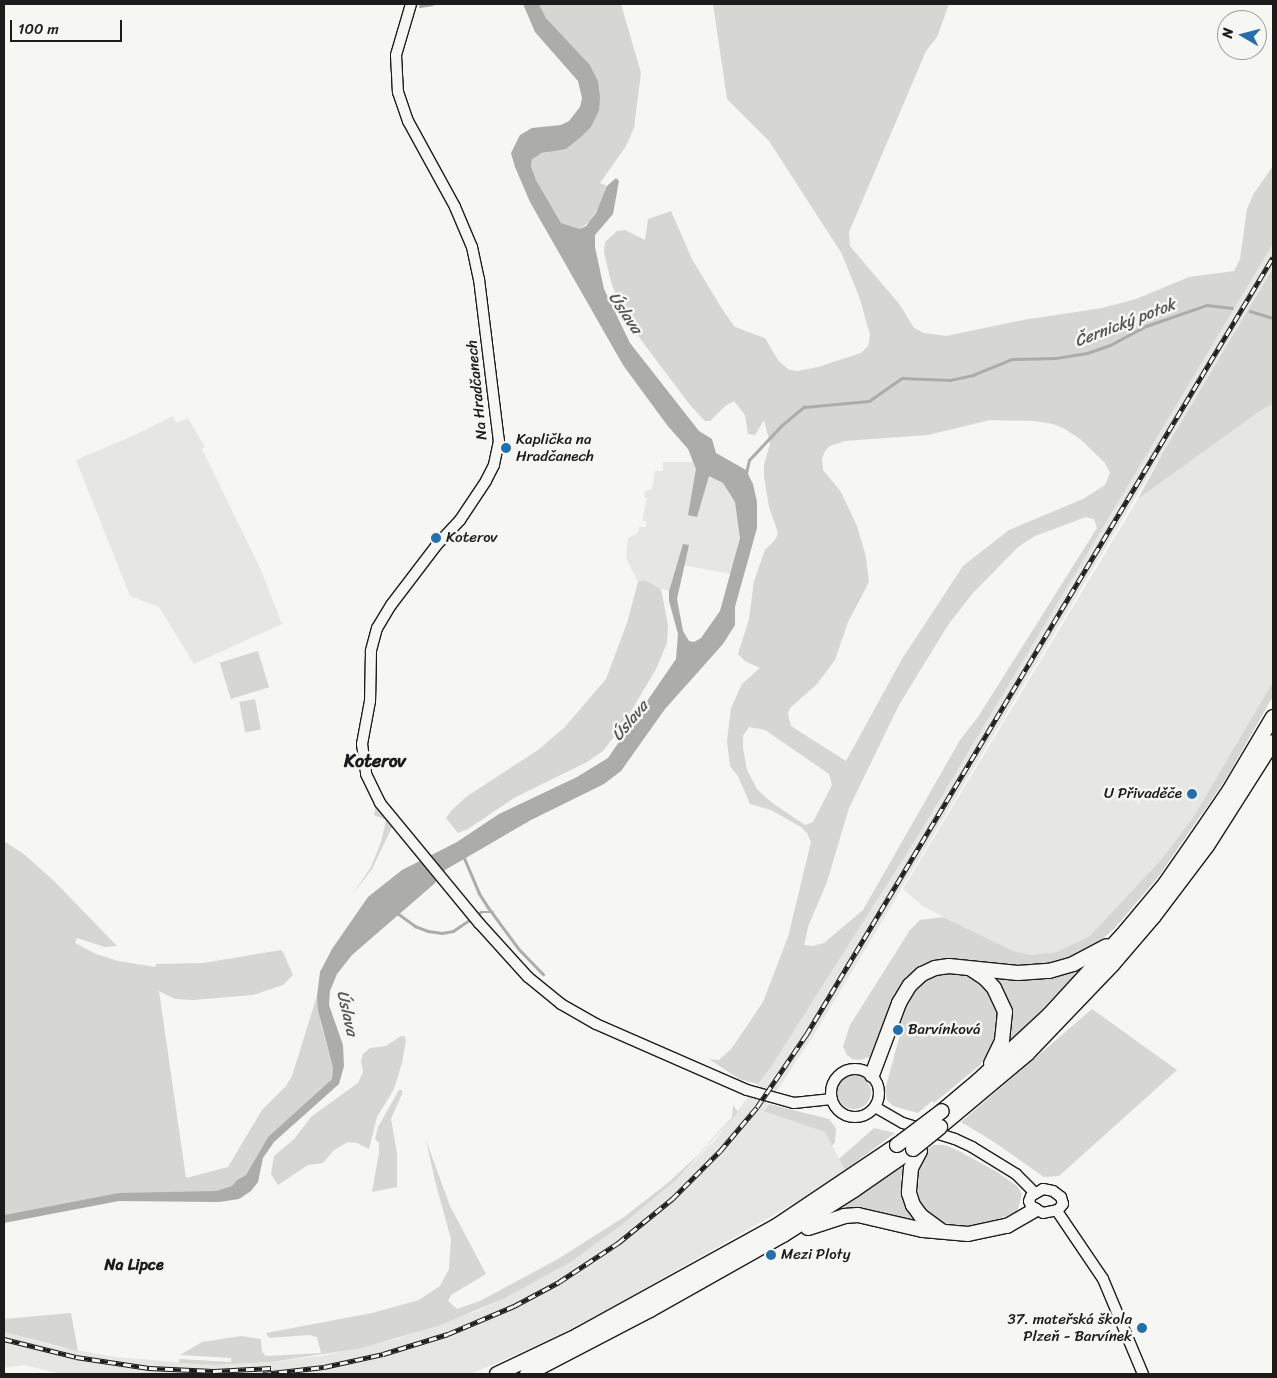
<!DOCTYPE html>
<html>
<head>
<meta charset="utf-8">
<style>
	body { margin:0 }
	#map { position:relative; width:1277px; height:1378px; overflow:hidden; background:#f6f6f2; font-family:Sriracha,sans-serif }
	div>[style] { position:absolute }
	.built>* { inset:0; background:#e6e6e2 }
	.green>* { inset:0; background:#d6d6d2; transform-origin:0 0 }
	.round { border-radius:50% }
	.water>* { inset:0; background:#acaca9 }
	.stream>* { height:2.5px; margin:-1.25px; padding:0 1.25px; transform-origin:1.25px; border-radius:1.25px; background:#acaca9 }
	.roads { filter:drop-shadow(1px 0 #1c1c1c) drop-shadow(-1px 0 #1c1c1c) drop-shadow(0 1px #1c1c1c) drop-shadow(0 -1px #1c1c1c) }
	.minor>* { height:10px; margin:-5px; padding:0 5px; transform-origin:5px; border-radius:5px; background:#f6f6f2 }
	.minor>.ring { margin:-5px; padding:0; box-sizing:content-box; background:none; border:10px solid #f6f6f2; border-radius:50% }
	.highway>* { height:14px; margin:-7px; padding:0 7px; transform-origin:7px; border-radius:7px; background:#f6f6f2 }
	.rail>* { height:4.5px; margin-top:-2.25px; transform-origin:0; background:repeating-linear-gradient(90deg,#f6f6f2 0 8px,#1c1c1c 0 16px); box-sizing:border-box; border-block:1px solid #1c1c1c }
	.bridges { filter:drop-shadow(1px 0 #1c1c1c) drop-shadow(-1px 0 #1c1c1c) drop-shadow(0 1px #1c1c1c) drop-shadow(0 -1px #1c1c1c) }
	.highway-bridge>* { height:14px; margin:-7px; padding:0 7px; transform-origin:7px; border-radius:7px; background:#f6f6f2 }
	.dots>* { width:14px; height:14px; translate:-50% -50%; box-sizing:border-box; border:2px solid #f6f6f2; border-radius:50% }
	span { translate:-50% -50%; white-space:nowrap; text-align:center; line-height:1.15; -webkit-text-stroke:5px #f6f6f2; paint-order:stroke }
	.street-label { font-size:15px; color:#1c1c1c }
	.poi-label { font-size:15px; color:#1c1c1c }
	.left { translate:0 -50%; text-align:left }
	.right { translate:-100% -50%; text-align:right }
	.water-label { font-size:16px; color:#565654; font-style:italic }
	.neighbourhood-label { font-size:16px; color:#1c1c1c; font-weight:700 }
	.quarter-label { font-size:18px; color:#1c1c1c; font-weight:700 }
	.frame { position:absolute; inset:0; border:5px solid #1c1c1c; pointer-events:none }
	.north { position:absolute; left:1217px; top:10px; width:50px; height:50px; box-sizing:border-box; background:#f6f6f2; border:1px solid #9f9f9c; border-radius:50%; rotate:278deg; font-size:14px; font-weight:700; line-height:20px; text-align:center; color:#1c1c1c }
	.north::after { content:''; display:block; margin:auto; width:18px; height:22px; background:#1f6fb2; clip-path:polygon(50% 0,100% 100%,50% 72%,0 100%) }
	.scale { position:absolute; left:10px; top:20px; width:112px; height:22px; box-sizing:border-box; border:2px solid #1c1c1c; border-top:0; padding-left:6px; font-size:15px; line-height:18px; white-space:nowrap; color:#1c1c1c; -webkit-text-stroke:4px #f6f6f2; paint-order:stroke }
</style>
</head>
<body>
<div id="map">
	<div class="built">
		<i style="clip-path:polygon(1273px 244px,1273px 268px,815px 1033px,764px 1110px,825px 1132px,845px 1170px,796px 1202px,612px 1307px,558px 1336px,471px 1374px,61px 1374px,24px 1365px,4px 1368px,4px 1332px,59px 1347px,115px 1357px,214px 1365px,271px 1362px,321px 1356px,397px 1339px,480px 1310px,557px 1270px,623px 1224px,676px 1180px,717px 1138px,771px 1067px,921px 831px)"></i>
		<i style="clip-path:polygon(1273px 404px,1273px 696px,1227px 777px,1204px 811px,1084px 948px,1021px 957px,921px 905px,903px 889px,1138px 499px,1260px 411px)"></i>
		<i style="clip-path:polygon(173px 416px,176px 423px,188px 418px,205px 447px,202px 449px,260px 568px,282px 624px,194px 664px,159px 607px,130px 596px,76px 460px,137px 434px)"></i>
		<i style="clip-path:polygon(663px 462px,694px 462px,708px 476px,723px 483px,727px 488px,735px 502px,741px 532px,731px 574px,677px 564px,669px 591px,650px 585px,644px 580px,638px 582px,626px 558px,628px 538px,638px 533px,639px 527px,646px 527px,646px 521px,642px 521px,647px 498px,644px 497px,645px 491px,652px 489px,655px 471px,663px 471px)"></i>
	</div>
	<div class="green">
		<i style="clip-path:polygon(539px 4px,621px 4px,641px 73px,634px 128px,626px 146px,600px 183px,607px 186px,601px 203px,590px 221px,580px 229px,561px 223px,536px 180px,531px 166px,532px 159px,537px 155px,549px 152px,591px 127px,599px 111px,598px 81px,590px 65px,546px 18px)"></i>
		<i style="clip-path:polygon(evenodd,713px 4px,949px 4px,937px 37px,926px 51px,849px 232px,850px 246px,900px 305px,914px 328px,924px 333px,946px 336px,1023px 320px,1102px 308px,1136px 299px,1189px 277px,1234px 271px,1240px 259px,1247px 209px,1254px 193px,1273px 166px,1273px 244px,921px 831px,771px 1067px,758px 1084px,739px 1079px,709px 1059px,719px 1060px,732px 1048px,763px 1002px,788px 937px,811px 842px,807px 833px,801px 827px,771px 810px,750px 804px,738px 776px,730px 766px,727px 741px,731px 708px,742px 684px,760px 668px,745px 661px,738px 654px,749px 619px,754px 581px,765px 550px,775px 540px,778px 533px,769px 507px,764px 477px,764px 465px,770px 444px,764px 420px,755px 435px,748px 434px,745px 415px,734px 401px,725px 406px,710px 421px,705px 421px,690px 405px,641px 340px,621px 308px,611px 282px,604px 252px,605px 242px,617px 231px,625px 230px,645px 240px,648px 219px,671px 211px,693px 261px,724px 312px,735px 327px,765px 338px,778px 360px,789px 370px,798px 371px,818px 367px,861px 353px,868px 346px,870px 335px,860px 299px,842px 254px,769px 141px,727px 99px,713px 4px,990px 420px,1034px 421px,1053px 424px,1065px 429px,1080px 439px,1105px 463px,1110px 473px,1105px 485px,1083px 499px,1009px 530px,963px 566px,902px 659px,846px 761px,791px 726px,788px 714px,790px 708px,817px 684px,835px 660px,848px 622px,869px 582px,866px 557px,857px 526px,841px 492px,823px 470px,822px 458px,825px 451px,830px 446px,845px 441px,928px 435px,990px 420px,713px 4px,1086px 517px,1094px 519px,1097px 528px,978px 717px,960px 740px,863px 910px,824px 943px,813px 946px,804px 945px,808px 927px,827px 882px,849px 808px,899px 705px,948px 625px,973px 593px,1018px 547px,1035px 536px,1086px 517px,713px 4px,749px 727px,765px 730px,829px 774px,832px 785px,813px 822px,805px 825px,771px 802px,757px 789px,747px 770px,743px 748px,743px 736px,749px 727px)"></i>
		<i style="clip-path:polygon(1273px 268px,1273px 404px,1260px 411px,1138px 499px,1162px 454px)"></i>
		<i style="clip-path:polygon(644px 580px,661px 589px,668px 625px,667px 643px,656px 669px,623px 725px,603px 751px,587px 762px,514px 798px,468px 829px,458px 833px,446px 818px,451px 811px,466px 797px,538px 750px,564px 728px,606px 679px,627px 623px,638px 582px)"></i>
		<i style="left:258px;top:651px;width:38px;height:40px;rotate:73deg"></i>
		<i style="clip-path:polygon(1273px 682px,1273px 696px,1227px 777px,1159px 876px,1113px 930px,1091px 948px,1064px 963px,1010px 969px,962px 960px,943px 960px,928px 963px,918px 968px,900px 986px,892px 1000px,870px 1057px,860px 1060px,852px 1059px,847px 1055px,843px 1046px,850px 1025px,910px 930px,920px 920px,943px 917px,1013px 951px,1031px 955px,1057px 952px,1090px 936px,1161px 860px,1193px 818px)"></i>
		<i style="left:255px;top:699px;width:31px;height:16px;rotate:79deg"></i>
		<i style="clip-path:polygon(376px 805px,391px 822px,392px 827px,372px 869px,352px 895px,371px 867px,381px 842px,386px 820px,374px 815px)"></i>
		<i style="clip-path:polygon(4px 841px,25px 855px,54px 881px,117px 946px,105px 947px,77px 938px,75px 943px,96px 954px,118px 961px,155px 967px,156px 964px,203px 963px,281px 950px,283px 952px,293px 975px,283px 985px,253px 995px,193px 1000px,175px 999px,159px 991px,186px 1178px,228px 1167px,262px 1110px,286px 1086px,292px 1076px,317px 996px,321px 1024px,333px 1068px,332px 1079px,268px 1137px,246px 1175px,237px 1180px,232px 1186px,216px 1191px,184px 1193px,118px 1193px,4px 1215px)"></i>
		<i style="clip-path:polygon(1090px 960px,1006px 1046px,1009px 1035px,988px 974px)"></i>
		<i style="clip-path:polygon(958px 970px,982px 981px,998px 1003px,999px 1036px,980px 1065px,934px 1103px,932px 1101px,918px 1113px,893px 1106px,887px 1100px,885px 1090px,902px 1027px,898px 1026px,906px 998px,929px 975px)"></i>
		<i style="clip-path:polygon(1092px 1009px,1177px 1070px,1059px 1176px,1044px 1177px,994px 1142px,961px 1122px)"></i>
		<i style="clip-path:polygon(401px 1036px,404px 1036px,406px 1040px,402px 1063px,394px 1089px,377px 1117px,369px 1149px,357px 1143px,348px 1142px,334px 1150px,323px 1163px,308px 1165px,278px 1185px,271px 1174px,274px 1156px,294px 1139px,312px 1116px,358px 1083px,363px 1072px,361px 1061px,363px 1054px,370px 1048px,386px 1046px)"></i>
		<i class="round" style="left:837px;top:1075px;width:34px;height:34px"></i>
		<i style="clip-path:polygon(399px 1090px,402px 1090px,402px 1094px,391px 1119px,397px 1153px,397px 1187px,372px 1192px,379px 1153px,379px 1143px,375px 1139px,378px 1127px)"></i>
		<i style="clip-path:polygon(769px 1104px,829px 1119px,836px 1128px,835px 1142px,832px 1146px,825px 1132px,764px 1111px)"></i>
		<i style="clip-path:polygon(733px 1105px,738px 1112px,676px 1180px,623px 1224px,569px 1263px,505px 1298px,441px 1325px,362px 1348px,271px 1362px,214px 1365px,179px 1363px,179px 1359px,231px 1362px,231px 1358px,180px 1355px,202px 1342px,241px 1336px,261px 1339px,262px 1352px,266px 1356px,321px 1353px,317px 1337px,309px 1335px,269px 1338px,266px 1333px,372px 1313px,419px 1300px,440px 1286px,449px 1269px,451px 1239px,435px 1181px,426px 1140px,450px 1206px,486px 1274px,451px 1295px,448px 1301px,457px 1309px,480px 1301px,558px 1259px,624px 1217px,669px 1182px,698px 1155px,732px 1117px)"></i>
		<i style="clip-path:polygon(874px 1128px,895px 1133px,845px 1170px,839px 1159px)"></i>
		<i style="clip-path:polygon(933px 1145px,945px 1145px,961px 1152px,997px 1172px,1017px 1186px,1022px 1194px,1017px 1212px,985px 1224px,971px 1226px,943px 1223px,930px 1218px,913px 1197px,913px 1171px,921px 1155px)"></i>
		<i style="clip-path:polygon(905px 1160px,901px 1179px,902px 1191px,904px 1200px,920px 1223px,891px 1214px,867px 1211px,825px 1215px)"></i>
		<i style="clip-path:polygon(71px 1313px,78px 1351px,4px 1332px,4px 1319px)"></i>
	</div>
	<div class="water">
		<i style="clip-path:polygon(523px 4px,539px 4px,546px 18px,590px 65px,598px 81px,600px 97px,599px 111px,591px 127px,582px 136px,566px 149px,542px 153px,532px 159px,531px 166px,536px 180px,561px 223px,580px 229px,586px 226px,596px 213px,607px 186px,616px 178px,619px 181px,613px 214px,595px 235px,595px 247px,604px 289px,630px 343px,699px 431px,712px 439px,716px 453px,746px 470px,753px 484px,757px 502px,757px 528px,735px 607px,735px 625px,723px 644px,665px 709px,621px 771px,604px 784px,531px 820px,445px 870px,434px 884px,352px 955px,337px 974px,330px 991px,329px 1005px,343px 1045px,344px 1066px,339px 1084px,274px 1142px,263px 1158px,258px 1182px,251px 1191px,239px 1199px,219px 1202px,119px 1201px,4px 1223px,4px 1215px,118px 1193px,216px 1191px,232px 1186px,237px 1180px,246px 1175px,268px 1137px,332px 1079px,333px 1068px,318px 1010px,317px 996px,320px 972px,332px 949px,368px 897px,402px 870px,457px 842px,499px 814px,577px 777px,608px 758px,676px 659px,678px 634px,669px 601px,669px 591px,683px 544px,689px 545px,677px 599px,683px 631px,689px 641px,694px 642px,701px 638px,720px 611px,740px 538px,735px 502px,723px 483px,709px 476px,697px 517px,688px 515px,696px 469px,688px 449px,667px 425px,623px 365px,530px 202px,515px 167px,511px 153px,520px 135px,532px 128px,561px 125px,569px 121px,580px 107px,582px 98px,578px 81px,535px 32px)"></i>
	</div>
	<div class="stream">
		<i style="left:420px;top:6px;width:12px;rotate:-9deg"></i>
		<i style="left:1250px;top:311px;width:24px;rotate:17deg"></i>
		<i style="left:746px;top:473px;width:13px;rotate:-77deg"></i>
		<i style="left:749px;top:460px;width:47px;rotate:-46.7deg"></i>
		<i style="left:781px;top:426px;width:30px;rotate:-40deg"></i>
		<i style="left:804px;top:407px;width:65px;rotate:-5.3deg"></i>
		<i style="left:869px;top:401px;width:40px;rotate:-34.9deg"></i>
		<i style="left:902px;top:378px;width:48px;rotate:2.4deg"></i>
		<i style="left:950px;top:380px;width:24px;rotate:-12deg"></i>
		<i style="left:973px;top:375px;width:42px;rotate:-22.3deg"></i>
		<i style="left:1012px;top:359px;width:44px;rotate:-1.3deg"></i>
		<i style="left:1056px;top:358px;width:31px;rotate:-9deg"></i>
		<i style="left:1087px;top:353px;width:24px;rotate:-19deg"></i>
		<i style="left:1110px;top:345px;width:41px;rotate:-27.8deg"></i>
		<i style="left:1146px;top:326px;width:65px;rotate:-19deg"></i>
		<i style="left:1207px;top:305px;width:25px;rotate:7deg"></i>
		<i style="left:464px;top:857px;width:39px;rotate:67deg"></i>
		<i style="left:479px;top:893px;width:17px;rotate:57deg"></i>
		<i style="left:488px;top:907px;width:52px;rotate:53.6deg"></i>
		<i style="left:519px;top:949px;width:35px;rotate:46deg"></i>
		<i style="left:396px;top:912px;width:24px;rotate:36deg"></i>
		<i style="left:415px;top:926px;width:14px;rotate:21deg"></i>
		<i style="left:428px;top:931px;width:14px;rotate:8deg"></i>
		<i style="left:442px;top:933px;width:11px;rotate:-10deg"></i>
		<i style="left:453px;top:931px;width:22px;rotate:-34deg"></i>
		<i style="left:475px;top:916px;width:7px;rotate:-34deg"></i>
		<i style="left:481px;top:912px;width:12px"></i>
	</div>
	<div class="roads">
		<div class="minor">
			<i style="left:411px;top:4px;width:53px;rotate:106.4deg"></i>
			<i style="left:396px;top:55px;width:37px;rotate:87deg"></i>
			<i style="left:398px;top:92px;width:31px;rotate:71deg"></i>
			<i style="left:408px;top:121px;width:98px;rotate:61.3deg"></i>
			<i style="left:455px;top:207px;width:43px;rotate:67deg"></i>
			<i style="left:472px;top:247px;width:33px;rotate:78deg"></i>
			<i style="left:479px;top:279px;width:163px;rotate:83deg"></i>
			<i style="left:499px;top:441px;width:25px;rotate:102deg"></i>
			<i style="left:494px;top:465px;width:18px;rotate:117deg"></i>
			<i style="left:486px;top:481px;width:47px;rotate:123.7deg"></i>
			<i style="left:460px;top:520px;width:35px;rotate:133deg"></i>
			<i style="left:436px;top:546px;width:74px;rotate:127.3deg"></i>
			<i style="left:391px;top:605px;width:27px;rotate:121deg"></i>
			<i style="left:377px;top:628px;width:24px;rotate:105deg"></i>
			<i style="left:371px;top:651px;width:50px;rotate:91.1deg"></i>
			<i style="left:370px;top:701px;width:44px;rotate:100.5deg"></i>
			<i style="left:362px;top:744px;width:30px;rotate:82deg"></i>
			<i style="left:366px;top:774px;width:32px;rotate:64deg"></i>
			<i style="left:380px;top:803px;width:156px;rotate:50.5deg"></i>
			<i style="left:479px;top:923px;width:73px;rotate:47.8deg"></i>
			<i style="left:528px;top:977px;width:43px;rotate:39.3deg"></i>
			<i style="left:561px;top:1004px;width:40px;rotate:29.7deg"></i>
			<i style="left:596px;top:1024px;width:165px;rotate:23.6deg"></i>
			<i style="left:747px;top:1090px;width:49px;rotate:15.5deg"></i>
			<i style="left:794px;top:1103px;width:38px;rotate:-6deg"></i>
			<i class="ring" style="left:831px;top:1069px;width:38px;height:38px"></i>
			<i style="left:875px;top:1107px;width:32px;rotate:30deg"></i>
			<i style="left:903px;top:1123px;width:54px;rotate:17.1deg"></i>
			<i style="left:955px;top:1139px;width:19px;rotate:25deg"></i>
			<i style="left:972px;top:1147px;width:52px;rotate:31.5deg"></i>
			<i style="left:1016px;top:1174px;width:25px;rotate:45deg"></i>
			<i style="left:1043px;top:1189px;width:10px;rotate:11deg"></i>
			<i style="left:1053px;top:1191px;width:10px;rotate:37deg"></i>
			<i style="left:1061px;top:1197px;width:7px;rotate:74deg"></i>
			<i style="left:1063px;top:1204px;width:8px;rotate:130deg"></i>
			<i style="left:1058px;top:1210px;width:15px;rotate:169deg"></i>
			<i style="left:1043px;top:1213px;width:14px;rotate:-150deg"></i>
			<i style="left:1031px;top:1206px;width:5px;rotate:-112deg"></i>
			<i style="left:1029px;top:1201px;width:5px;rotate:-68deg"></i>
			<i style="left:1031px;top:1196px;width:14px;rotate:-30deg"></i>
			<i style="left:1057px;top:1211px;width:82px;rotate:55.9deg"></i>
			<i style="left:1103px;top:1279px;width:103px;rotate:67.2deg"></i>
		</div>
		<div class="highway">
			<i style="left:971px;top:969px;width:17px;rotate:33deg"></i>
			<i style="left:985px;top:978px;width:13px;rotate:48deg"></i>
			<i style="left:994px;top:988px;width:26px;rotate:65deg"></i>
			<i style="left:1005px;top:1012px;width:29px;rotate:96deg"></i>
			<i style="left:1002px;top:1041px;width:25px;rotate:116deg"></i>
			<i style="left:872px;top:1075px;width:77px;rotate:-69.4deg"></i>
			<i style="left:899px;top:1003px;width:21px;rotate:-59deg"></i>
			<i style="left:910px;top:985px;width:16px;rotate:-43deg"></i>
			<i style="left:922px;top:974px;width:14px;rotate:-25deg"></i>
			<i style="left:935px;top:968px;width:14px;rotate:-8deg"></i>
			<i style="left:949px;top:966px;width:69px;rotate:5.8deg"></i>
			<i style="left:1018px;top:973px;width:31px;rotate:-4deg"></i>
			<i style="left:1049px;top:971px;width:25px;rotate:-16deg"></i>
			<i style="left:1073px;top:964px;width:38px;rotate:-28deg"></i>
			<i style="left:942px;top:1111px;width:48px;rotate:-40deg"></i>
			<i style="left:979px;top:1080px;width:96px;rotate:-42.9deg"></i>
			<i style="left:1049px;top:1015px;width:113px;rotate:-47.5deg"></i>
			<i style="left:1125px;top:932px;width:62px;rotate:-50.2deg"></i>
			<i style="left:1165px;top:884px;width:56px;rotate:-55.2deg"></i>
			<i style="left:1197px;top:838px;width:57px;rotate:-55.8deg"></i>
			<i style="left:1229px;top:791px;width:86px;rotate:-59.3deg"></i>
			<i style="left:940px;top:1127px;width:114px;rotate:-40deg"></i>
			<i style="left:1027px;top:1054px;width:124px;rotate:-46.3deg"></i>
			<i style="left:1113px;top:964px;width:63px;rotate:-49.5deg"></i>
			<i style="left:1154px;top:916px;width:88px;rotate:-52.9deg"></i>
			<i style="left:1207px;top:846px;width:123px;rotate:-57.6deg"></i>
			<i style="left:920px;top:1151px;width:19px;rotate:118deg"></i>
			<i style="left:911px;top:1168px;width:25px;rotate:95deg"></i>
			<i style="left:909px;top:1193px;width:13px;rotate:72deg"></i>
			<i style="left:913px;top:1205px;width:14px;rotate:54deg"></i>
			<i style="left:921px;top:1216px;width:24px;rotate:36deg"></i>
			<i style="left:808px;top:1228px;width:38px;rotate:-18deg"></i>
			<i style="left:844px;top:1216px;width:14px;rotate:-4deg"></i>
			<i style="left:858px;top:1215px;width:67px;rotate:13deg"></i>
			<i style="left:923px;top:1230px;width:45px;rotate:5.1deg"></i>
			<i style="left:968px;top:1234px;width:40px;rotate:-12deg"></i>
			<i style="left:1007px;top:1226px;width:32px;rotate:-30deg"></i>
			<i style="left:497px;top:1374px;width:89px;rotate:-25.4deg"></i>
			<i style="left:577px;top:1336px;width:230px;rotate:-28.9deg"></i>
			<i style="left:778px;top:1225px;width:143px;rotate:-33.9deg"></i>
			<i style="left:527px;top:1374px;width:139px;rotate:-27.5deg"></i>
			<i style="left:650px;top:1310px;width:153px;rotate:-29.4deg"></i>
			<i style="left:783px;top:1235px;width:84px;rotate:-32.4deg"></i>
			<i style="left:854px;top:1190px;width:72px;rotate:-34.8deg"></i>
		</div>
	</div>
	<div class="rail">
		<i style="left:4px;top:1339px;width:74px;rotate:14deg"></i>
		<i style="left:76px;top:1357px;width:74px;rotate:8.6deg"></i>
		<i style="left:149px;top:1368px;width:65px;rotate:2.6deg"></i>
		<i style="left:214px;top:1371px;width:57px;rotate:-3deg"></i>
		<i style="left:263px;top:1374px;width:61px;rotate:-6.5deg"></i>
		<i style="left:324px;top:1367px;width:60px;rotate:-12.4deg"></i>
		<i style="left:383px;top:1354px;width:68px;rotate:-17.1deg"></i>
		<i style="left:448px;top:1334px;width:72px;rotate:-23deg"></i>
		<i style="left:514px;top:1306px;width:51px;rotate:-28.1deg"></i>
		<i style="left:559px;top:1282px;width:71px;rotate:-33.5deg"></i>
		<i style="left:618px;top:1243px;width:70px;rotate:-39.2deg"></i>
		<i style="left:672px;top:1199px;width:68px;rotate:-45deg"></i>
		<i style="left:720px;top:1151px;width:57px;rotate:-49.9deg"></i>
		<i style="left:757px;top:1107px;width:87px;rotate:-55.8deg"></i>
		<i style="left:806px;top:1035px;width:907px;rotate:-59.03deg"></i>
	</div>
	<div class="bridges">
		<div class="highway-bridge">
			<i style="left:897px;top:1145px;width:56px;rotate:-37.1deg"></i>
			<i style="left:913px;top:1149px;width:35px;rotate:-39deg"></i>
		</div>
	</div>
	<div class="dots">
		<i style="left:506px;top:448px;background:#1f6fb2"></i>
		<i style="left:436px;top:538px;background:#1f6fb2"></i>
		<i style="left:1192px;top:794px;background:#1f6fb2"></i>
		<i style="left:898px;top:1030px;background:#1f6fb2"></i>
		<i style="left:771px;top:1255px;background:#1f6fb2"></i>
		<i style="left:1142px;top:1328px;background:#1f6fb2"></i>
	</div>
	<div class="street-label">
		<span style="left:477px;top:390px;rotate:-96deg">Na Hradčanech</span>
	</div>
	<div class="poi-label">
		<span class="left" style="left:516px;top:448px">Kaplička na<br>Hradčanech</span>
		<span class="left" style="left:446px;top:538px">Koterov</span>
		<span class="right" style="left:1182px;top:794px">U Přivaděče</span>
		<span class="left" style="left:908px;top:1030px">Barvínková</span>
		<span class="left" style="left:781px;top:1255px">Mezi Ploty</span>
		<span class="right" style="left:1132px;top:1328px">37. mateřská škola<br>Plzeň - Barvínek</span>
	</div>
	<div class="water-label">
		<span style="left:625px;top:313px;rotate:56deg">Úslava</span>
		<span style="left:1125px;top:323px;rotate:-21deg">Černický potok</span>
		<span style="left:630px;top:721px;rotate:-50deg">Úslava</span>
		<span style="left:347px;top:1013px;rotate:77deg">Úslava</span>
	</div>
	<div class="neighbourhood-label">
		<span style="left:134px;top:1265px">Na Lipce</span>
	</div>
	<div class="quarter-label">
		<span style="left:375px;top:761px">Koterov</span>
	</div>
	<div class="frame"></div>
	<div class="north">N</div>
	<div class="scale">100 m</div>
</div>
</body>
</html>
